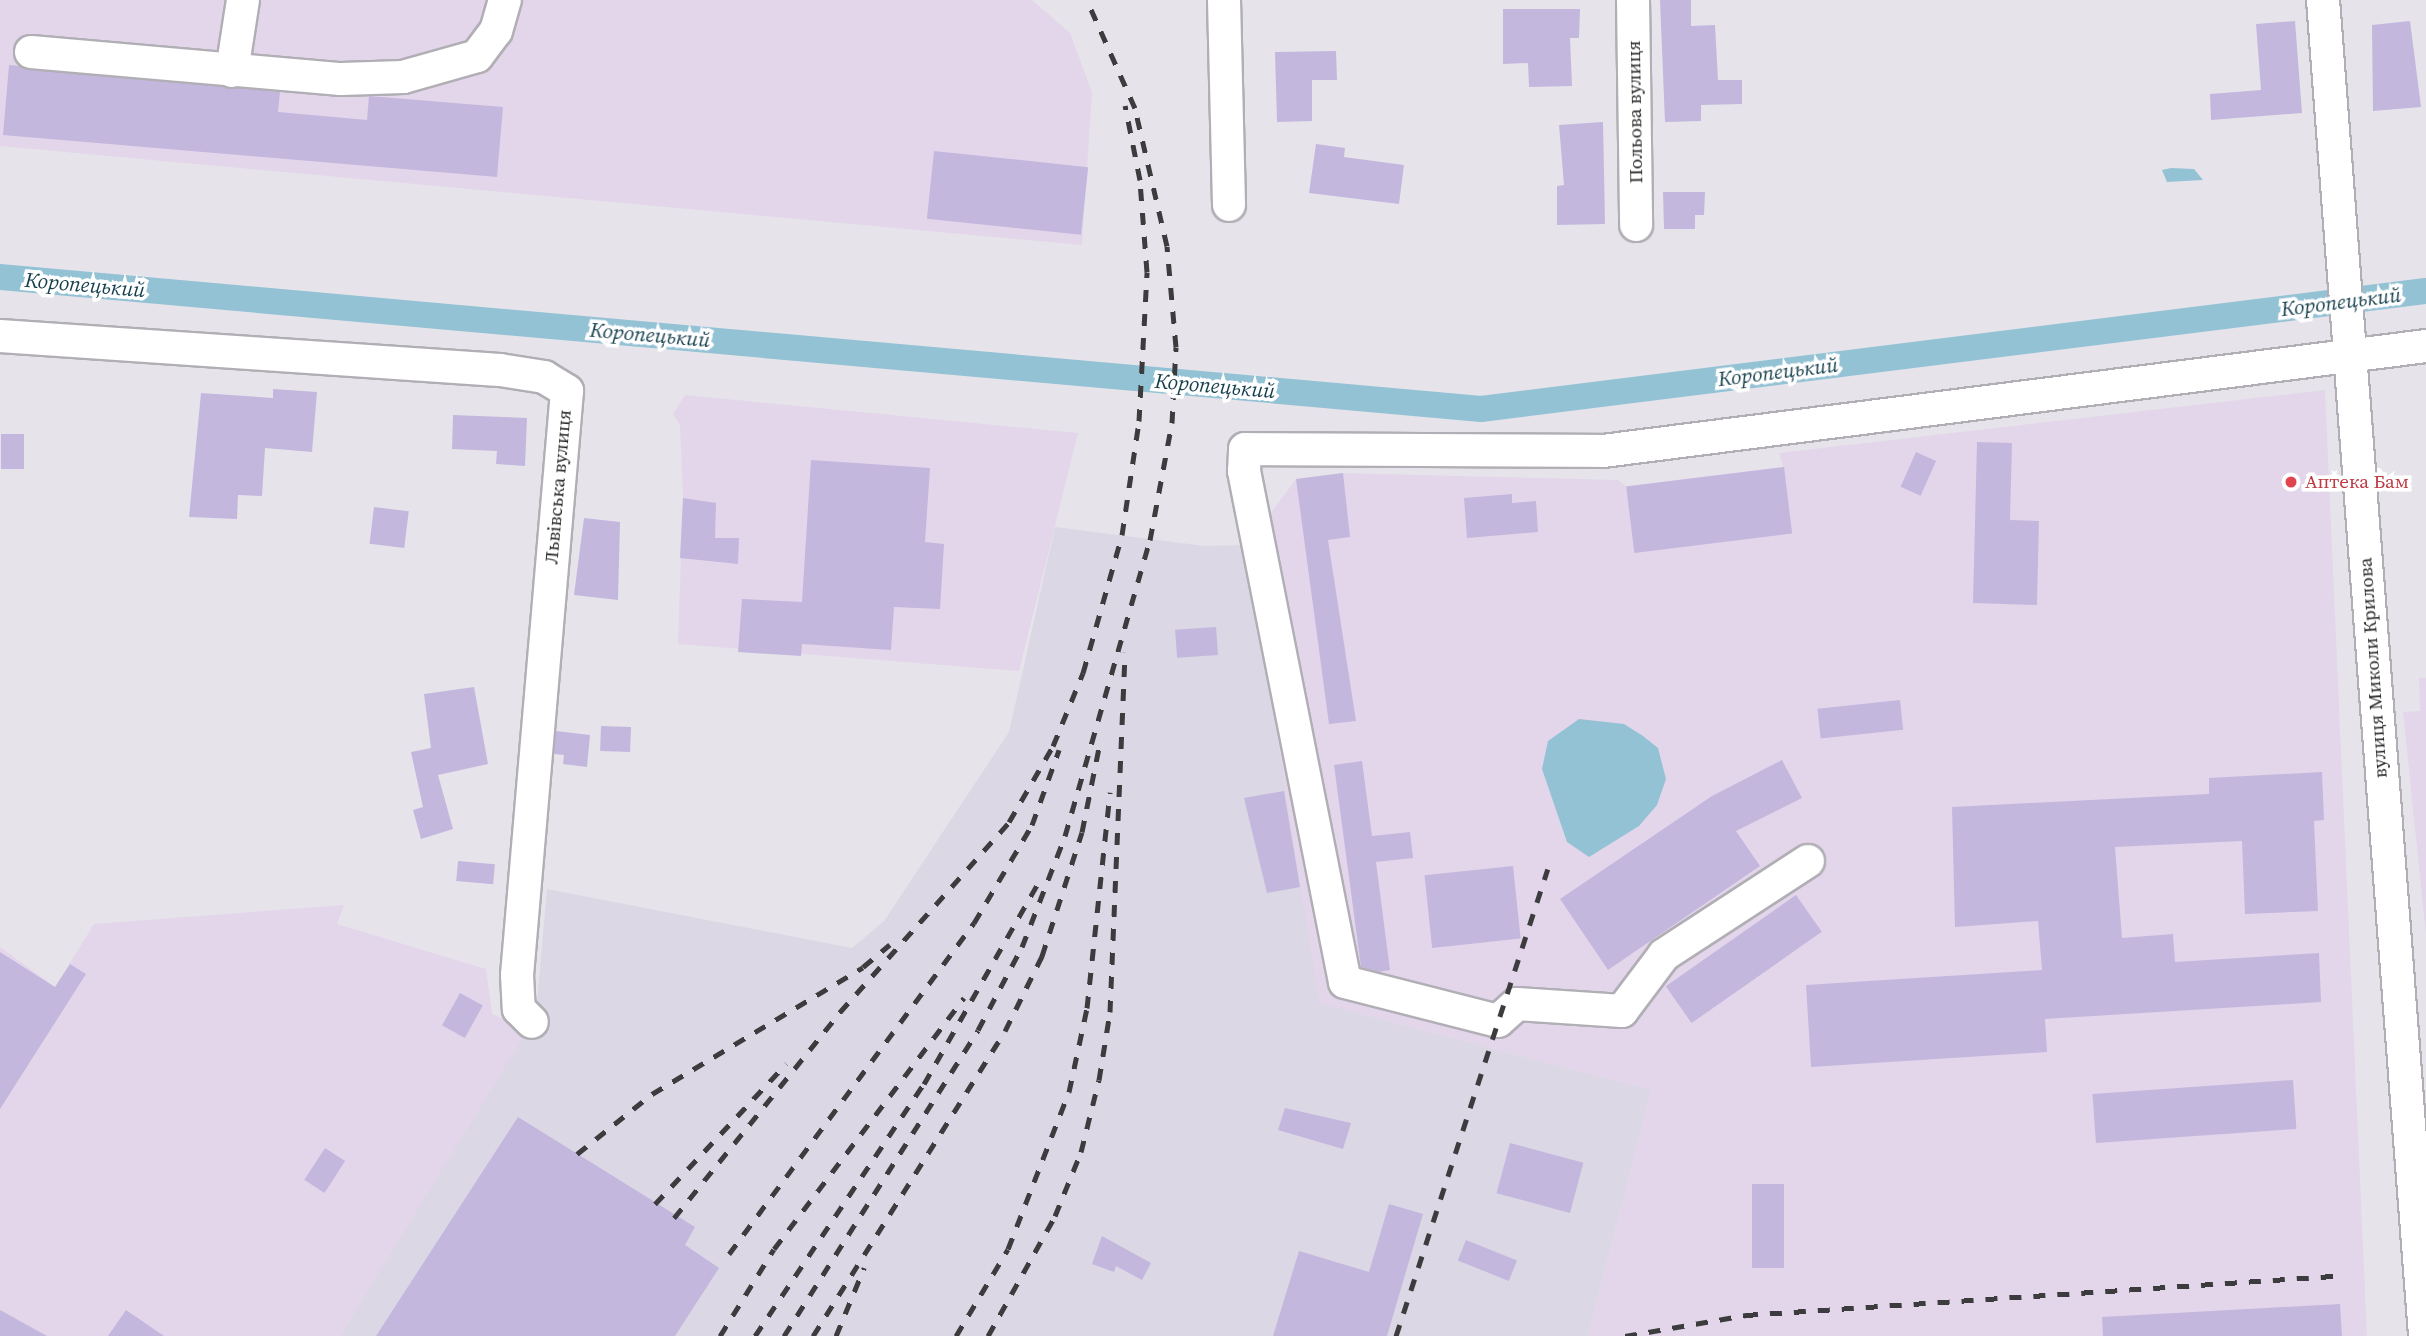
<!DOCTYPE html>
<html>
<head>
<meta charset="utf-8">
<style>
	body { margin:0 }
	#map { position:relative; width:2426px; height:1336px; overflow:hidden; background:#e6e4ea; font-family:"Source Serif 4",serif }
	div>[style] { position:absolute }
	.built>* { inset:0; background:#dbd7e4 }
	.industrial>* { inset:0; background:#e3d6ea }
	.water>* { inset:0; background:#94c2d5 }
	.canal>* { height:26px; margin:-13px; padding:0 13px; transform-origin:13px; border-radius:13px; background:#94c2d5 }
	.building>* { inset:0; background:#c3b7de; transform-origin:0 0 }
	.roads { filter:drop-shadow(2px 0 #b1afb5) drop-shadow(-2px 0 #b1afb5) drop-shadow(0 2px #b1afb5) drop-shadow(0 -2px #b1afb5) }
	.minor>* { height:32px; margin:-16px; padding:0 16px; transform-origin:16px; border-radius:16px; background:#fff }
	.rail>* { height:5px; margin-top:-2.5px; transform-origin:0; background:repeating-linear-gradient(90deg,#3c3c3e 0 12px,transparent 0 24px) }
	.dots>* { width:19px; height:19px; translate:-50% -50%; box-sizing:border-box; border:4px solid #fff; border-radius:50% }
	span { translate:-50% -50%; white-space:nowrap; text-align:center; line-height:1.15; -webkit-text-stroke:7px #fff; paint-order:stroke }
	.street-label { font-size:19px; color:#272729 }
	.health-label { font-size:19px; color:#be3a42 }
	.left { translate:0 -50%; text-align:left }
	.water-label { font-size:21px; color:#143e4c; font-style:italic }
</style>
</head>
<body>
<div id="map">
	<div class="built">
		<i style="clip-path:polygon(1055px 527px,1205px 546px,1247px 545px,1320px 1003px,1651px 1090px,1588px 1336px,340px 1336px,536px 1013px,547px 889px,852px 948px,884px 921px,1009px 732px)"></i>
	</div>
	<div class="industrial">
		<i style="clip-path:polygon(0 0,1032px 0,1070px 33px,1092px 92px,1082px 245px,0 146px)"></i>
		<i style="clip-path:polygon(2325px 390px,2367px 1336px,1588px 1336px,1651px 1090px,1319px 1003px,1247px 545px,1296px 479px,1343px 473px,1618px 480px,1626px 486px,1783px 467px,1779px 453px)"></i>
		<i style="clip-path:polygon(685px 395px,1078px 433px,1019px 671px,678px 644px,683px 498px,680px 425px,673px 414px)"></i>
		<i style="clip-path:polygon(2419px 678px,2426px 678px,2426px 935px,2403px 712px,2420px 711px)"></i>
		<i style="clip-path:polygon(344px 905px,337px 924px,486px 969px,492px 1014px,528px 1030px,340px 1336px,0 1336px,0 947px,55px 987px,94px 924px)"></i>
	</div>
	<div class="water">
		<i style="clip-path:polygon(2171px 168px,2194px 169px,2203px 180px,2167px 182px,2162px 170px)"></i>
		<i style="clip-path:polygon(1579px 719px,1624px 724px,1643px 736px,1658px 748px,1666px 779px,1657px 805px,1639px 826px,1589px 857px,1567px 842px,1542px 769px,1548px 741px)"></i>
	</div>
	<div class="canal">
		<i style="left:0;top:277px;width:1487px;rotate:5.09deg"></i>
		<i style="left:1481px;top:409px;width:952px;rotate:-7.12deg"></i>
	</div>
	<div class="building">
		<i style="clip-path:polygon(1660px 0,1691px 0,1691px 26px,1715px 25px,1718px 80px,1742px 80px,1742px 104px,1701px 105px,1701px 121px,1665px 122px)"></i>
		<i style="clip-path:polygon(1503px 9px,1580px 9px,1579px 38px,1570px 38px,1572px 86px,1529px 87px,1528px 63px,1503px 64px)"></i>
		<i style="clip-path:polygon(2295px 21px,2302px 113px,2211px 120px,2210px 94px,2261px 90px,2256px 24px)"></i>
		<i style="clip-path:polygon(2410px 21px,2421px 107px,2373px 111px,2372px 25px)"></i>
		<i style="clip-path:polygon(1336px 51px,1337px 80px,1312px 80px,1312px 121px,1277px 122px,1275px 52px)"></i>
		<i style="clip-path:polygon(9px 65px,280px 92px,278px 112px,367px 120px,369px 96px,503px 107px,497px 177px,3px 135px)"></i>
		<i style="clip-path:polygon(1603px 122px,1605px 224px,1557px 225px,1557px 186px,1564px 185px,1559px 125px)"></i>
		<i style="clip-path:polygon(1316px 144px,1345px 148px,1344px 157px,1404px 165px,1399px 204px,1309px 193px)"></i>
		<i style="left:934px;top:151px;width:155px;height:68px;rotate:6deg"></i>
		<i style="clip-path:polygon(1663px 192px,1705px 192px,1704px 215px,1695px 215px,1695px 229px,1664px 229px)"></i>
		<i style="clip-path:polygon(273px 389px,317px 392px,312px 452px,265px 448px,262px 496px,238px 495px,237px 519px,189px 517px,201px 393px,273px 398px)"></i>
		<i style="clip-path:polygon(453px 415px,527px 418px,525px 466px,496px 464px,497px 451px,452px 449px)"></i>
		<i style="left:1px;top:434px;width:23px;height:35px"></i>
		<i style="clip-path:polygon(1977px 442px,2012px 443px,2010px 520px,2039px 521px,2037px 605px,1973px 603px)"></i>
		<i style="left:1916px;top:452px;width:22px;height:38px;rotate:24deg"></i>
		<i style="clip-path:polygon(811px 460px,930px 468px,925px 542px,944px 544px,940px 609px,894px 607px,891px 650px,802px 644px,801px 656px,738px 652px,742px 599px,802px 602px)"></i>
		<i style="left:1784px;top:467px;width:67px;height:159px;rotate:83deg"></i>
		<i style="clip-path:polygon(1343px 473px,1350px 537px,1328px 540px,1356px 721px,1329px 724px,1296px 479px)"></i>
		<i style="clip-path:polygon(1512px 494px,1512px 503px,1536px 501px,1538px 532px,1467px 538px,1464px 498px)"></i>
		<i style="clip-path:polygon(683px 498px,716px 503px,715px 538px,739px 538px,738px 564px,680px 558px)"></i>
		<i style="left:374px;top:507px;width:35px;height:37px;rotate:7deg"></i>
		<i style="clip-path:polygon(584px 518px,620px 522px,618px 600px,574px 595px)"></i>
		<i style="left:1216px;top:627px;width:28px;height:41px;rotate:86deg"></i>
		<i style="clip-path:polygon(474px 687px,488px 764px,438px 775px,453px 829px,421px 839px,413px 810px,423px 807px,411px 752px,431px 748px,424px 694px)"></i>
		<i style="left:1900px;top:700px;width:30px;height:83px;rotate:84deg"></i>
		<i style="left:601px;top:726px;width:30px;height:25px;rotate:2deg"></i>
		<i style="clip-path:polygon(556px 731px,590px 735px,587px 767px,563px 764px,564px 755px,554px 754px)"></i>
		<i style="clip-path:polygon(1782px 760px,1802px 798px,1736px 831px,1760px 866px,1608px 970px,1560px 899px,1712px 796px)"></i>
		<i style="clip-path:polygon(1362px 761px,1372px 836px,1410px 832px,1413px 858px,1376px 862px,1390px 970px,1378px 972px,1361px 967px,1334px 765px)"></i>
		<i style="clip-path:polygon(2322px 772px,2324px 820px,2314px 821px,2318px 911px,2245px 914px,2242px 841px,2115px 847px,2122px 938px,2173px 934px,2175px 962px,2319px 953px,2321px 1002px,2045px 1019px,2047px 1052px,1811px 1067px,1806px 985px,2042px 970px,2038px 921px,1955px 927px,1952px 807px,2209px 794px,2209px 778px)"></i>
		<i style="clip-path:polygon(1284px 791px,1300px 887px,1267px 893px,1244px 798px)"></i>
		<i style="left:458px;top:861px;width:37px;height:20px;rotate:5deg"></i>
		<i style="left:1513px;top:866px;width:73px;height:89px;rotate:84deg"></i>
		<i style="left:1796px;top:895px;width:45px;height:159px;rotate:55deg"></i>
		<i style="clip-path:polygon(0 952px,55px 987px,70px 964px,86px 974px,0 1109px)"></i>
		<i style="left:460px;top:993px;width:26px;height:37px;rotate:29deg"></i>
		<i style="left:2293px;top:1080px;width:49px;height:201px;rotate:86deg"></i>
		<i style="clip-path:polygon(1285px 1108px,1351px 1123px,1343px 1149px,1278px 1130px)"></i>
		<i style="clip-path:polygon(518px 1117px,695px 1227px,685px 1245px,719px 1268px,675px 1336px,376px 1336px)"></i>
		<i style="left:1510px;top:1143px;width:76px;height:52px;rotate:15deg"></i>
		<i style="left:325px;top:1148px;width:24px;height:38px;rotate:33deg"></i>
		<i style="left:1752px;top:1184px;width:32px;height:84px"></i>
		<i style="clip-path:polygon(1389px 1204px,1423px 1214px,1387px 1336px,1273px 1336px,1299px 1251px,1369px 1272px)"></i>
		<i style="clip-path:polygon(1102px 1236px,1151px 1263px,1142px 1280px,1116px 1266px,1114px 1272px,1092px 1264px)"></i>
		<i style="left:1466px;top:1240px;width:55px;height:22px;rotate:22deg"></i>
		<i style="clip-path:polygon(2340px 1304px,2342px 1336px,2103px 1336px,2102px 1317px)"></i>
		<i style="clip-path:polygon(0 1310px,47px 1336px,0 1336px)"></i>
		<i style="clip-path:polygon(126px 1310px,164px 1336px,108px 1336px)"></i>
	</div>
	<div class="roads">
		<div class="minor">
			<i style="left:1224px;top:0;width:205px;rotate:88.6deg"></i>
			<i style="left:1633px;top:0;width:225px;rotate:89.2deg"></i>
			<i style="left:2323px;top:0;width:1340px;rotate:85.63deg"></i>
			<i style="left:31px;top:52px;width:311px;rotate:5deg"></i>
			<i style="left:341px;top:79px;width:62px;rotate:-1.8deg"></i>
			<i style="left:403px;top:77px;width:77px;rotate:-15.8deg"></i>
			<i style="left:477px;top:56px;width:31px;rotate:-53deg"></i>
			<i style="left:496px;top:31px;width:32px;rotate:-74deg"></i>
			<i style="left:232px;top:71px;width:72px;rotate:-81.2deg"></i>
			<i style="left:0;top:336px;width:501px;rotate:3.89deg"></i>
			<i style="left:500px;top:370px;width:45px;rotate:9deg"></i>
			<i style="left:544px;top:377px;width:27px;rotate:31deg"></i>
			<i style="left:567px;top:391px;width:586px;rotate:94.89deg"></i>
			<i style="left:517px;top:975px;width:34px;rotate:87deg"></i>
			<i style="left:519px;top:1009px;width:18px;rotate:45deg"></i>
			<i style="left:1808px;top:861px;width:172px;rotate:146.9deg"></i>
			<i style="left:1664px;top:955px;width:70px;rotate:126.9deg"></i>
			<i style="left:1622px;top:1011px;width:105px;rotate:-176.2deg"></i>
			<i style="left:1517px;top:1004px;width:25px;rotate:138deg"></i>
			<i style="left:1498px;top:1021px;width:158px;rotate:-165.7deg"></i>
			<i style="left:1345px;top:982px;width:521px;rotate:-101.18deg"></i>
			<i style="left:1244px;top:471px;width:22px;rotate:-87deg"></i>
			<i style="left:1245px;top:449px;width:358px;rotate:0.3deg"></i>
			<i style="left:1603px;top:451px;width:830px;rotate:-7.27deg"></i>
		</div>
	</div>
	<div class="rail">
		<i style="left:577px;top:1154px;width:96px;rotate:-38.7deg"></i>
		<i style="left:652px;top:1094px;width:246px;rotate:-31deg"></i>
		<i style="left:863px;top:967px;width:35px;rotate:-40deg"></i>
		<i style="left:655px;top:1204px;width:192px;rotate:-46.9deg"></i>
		<i style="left:674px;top:1218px;width:265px;rotate:-51.1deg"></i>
		<i style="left:840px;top:1012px;width:254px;rotate:-48.3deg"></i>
		<i style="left:1009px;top:822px;width:88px;rotate:-59.9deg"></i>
		<i style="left:1053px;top:746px;width:79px;rotate:-67.7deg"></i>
		<i style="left:1083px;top:673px;width:143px;rotate:-74.2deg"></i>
		<i style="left:1122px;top:535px;width:115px;rotate:-81.5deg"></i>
		<i style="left:1139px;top:421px;width:149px;rotate:-86.9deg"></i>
		<i style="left:1147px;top:272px;width:92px;rotate:-94.4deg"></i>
		<i style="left:1140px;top:180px;width:76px;rotate:-101.3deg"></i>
		<i style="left:729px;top:1254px;width:412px;rotate:-53.5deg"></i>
		<i style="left:974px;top:923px;width:114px;rotate:-59.4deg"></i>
		<i style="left:1032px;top:825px;width:80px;rotate:-70.2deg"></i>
		<i style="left:720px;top:1336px;width:102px;rotate:-58.2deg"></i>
		<i style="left:774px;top:1249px;width:315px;rotate:-52.9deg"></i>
		<i style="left:755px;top:1336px;width:303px;rotate:-56.2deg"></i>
		<i style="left:924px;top:1084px;width:229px;rotate:-60.4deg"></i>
		<i style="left:784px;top:1336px;width:362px;rotate:-57.6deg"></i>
		<i style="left:978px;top:1030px;width:94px;rotate:-62.1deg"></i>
		<i style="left:1022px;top:947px;width:119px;rotate:-68.8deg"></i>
		<i style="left:1065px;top:836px;width:308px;rotate:-74deg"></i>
		<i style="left:1150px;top:540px;width:119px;rotate:-79.4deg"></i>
		<i style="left:1172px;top:423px;width:76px;rotate:-87deg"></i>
		<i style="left:1176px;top:347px;width:101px;rotate:-95.1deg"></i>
		<i style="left:1167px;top:246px;width:142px;rotate:-103.1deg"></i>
		<i style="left:1135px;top:108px;width:118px;rotate:-114deg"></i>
		<i style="left:813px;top:1336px;width:360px;rotate:-57.8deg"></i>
		<i style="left:1005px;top:1031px;width:84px;rotate:-63.7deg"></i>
		<i style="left:1042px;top:956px;width:130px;rotate:-72.1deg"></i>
		<i style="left:1082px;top:832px;width:91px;rotate:-78.6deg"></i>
		<i style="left:836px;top:1336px;width:74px;rotate:-67.6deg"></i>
		<i style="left:956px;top:1336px;width:101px;rotate:-59.1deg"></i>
		<i style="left:1008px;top:1249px;width:168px;rotate:-68.8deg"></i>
		<i style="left:1069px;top:1092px;width:86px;rotate:-77.9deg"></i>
		<i style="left:1087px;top:1008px;width:217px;rotate:-83.9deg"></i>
		<i style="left:988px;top:1336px;width:137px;rotate:-60.8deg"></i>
		<i style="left:1055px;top:1216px;width:69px;rotate:-67.9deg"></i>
		<i style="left:1081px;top:1152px;width:74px;rotate:-76deg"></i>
		<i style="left:1099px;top:1080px;width:69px;rotate:-80.8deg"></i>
		<i style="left:1110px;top:1012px;width:360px;rotate:-87.6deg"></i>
		<i style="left:1396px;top:1336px;width:491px;rotate:-72deg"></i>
		<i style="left:1625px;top:1336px;width:123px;rotate:-9.8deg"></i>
		<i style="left:1746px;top:1315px;width:588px;rotate:-3.8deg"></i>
	</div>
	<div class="dots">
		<i style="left:2291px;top:482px;background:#e0444e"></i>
	</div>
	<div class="street-label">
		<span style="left:1635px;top:112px;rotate:-91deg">Польова вулиця</span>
		<span style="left:558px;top:487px;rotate:-85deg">Львівська вулиця</span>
		<span style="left:2373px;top:668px;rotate:-94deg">вулиця Миколи Крилова</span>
	</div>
	<div class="health-label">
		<span class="left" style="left:2305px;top:482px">Аптека Бам</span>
	</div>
	<div class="water-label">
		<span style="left:85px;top:285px;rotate:5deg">Коропецький</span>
		<span style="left:2341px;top:302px;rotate:-7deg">Коропецький</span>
		<span style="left:650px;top:335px;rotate:5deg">Коропецький</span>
		<span style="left:1778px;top:372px;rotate:-7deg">Коропецький</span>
		<span style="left:1215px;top:386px;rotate:5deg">Коропецький</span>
	</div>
</div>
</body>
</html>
